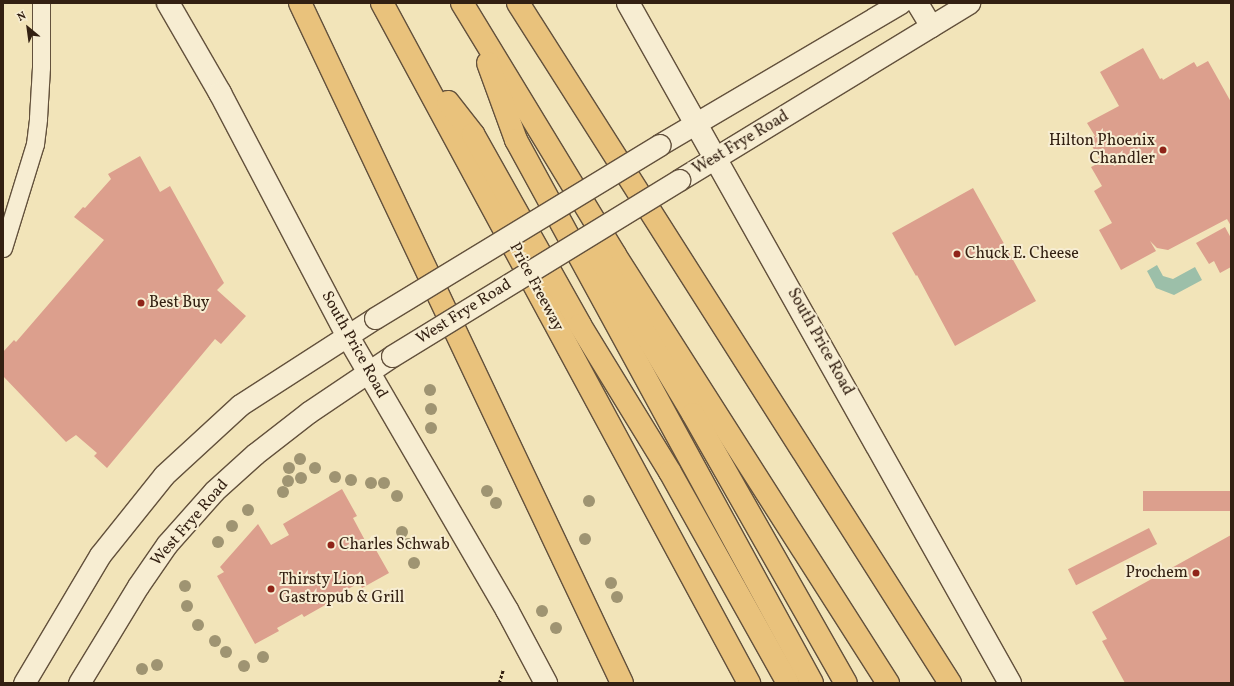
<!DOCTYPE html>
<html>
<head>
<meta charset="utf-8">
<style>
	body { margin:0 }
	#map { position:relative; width:1234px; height:686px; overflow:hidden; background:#f2e4b9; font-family:Vollkorn,serif }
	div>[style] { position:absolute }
	.water>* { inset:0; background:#9cbfa9 }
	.building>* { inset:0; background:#dc9f8d; transform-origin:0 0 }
	.path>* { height:2.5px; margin-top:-1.25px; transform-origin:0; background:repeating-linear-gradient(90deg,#332012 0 3px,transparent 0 5px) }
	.roads { filter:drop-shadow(1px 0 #63513c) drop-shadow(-1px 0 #63513c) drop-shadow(0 1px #63513c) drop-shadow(0 -1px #63513c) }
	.minor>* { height:17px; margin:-8.5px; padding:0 8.5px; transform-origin:8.5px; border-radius:8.5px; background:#f7edd2 }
	.tertiary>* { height:21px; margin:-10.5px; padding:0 10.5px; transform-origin:10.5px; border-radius:10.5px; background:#f7edd2 }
	.secondary>* { height:22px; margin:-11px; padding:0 11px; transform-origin:11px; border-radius:11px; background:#f7edd2 }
	.motorway>* { height:22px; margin:-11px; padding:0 11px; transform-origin:11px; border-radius:11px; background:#e9c27c }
	.bridges { filter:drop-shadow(1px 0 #63513c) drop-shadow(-1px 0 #63513c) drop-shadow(0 1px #63513c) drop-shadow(0 -1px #63513c) }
	.tertiary-bridge>* { height:21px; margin:-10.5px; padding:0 10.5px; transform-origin:10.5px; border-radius:10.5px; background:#f7edd2 }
	.trees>* { width:12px; height:12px; margin:-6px; border-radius:50%; background:#9f9472 }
	.dots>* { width:11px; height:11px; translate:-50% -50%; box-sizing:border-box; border:2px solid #f7edd2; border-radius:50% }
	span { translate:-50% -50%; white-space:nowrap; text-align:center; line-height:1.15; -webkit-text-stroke:4px #f7edd2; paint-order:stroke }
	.poi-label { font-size:16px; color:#332012 }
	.right { translate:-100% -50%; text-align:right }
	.left { translate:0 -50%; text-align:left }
	.street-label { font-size:16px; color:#332012 }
	.frame { position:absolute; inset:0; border:4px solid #332012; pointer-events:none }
	.north { position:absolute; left:8px; top:8px; width:40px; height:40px; -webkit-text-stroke:3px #f7edd2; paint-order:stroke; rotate:331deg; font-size:11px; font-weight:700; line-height:16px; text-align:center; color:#332012 }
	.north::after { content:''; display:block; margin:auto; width:14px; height:18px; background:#332012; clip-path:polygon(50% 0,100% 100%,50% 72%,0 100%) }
</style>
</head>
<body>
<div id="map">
	<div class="water">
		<i style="clip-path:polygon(1157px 265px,1163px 276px,1173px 279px,1195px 267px,1202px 280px,1174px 295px,1156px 288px,1147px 271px)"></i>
	</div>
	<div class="building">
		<i style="clip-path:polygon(1143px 48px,1160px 79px,1162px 78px,1163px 80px,1194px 62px,1197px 67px,1208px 61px,1231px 102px,1231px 226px,1227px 219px,1168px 250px,1157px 248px,1150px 241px,1156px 251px,1121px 270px,1099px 230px,1112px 223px,1094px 191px,1102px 186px,1091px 167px,1101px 162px,1088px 139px,1095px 136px,1087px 123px,1119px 106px,1100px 72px)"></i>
		<i style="clip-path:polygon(140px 156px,160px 192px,170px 186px,224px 283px,217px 290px,246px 316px,221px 344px,215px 339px,107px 468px,94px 456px,97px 453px,76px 435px,66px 442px,3px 376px,3px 352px,14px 340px,16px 342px,104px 240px,74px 217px,83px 207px,85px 208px,111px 179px,108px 174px)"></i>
		<i style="clip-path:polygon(973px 188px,1036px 301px,955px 346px,917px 275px,916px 276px,892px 233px)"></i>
		<i style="clip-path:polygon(1225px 227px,1231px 238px,1231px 267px,1220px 273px,1214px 261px,1209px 264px,1196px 243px)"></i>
		<i style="clip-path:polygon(342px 489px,357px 516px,353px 518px,368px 546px,372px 543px,389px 573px,362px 588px,359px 583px,326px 601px,327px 604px,304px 617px,302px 614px,277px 628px,279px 631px,255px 644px,217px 576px,224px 572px,220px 567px,258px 524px,271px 545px,289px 535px,283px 524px)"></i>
		<i style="left:1231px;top:491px;width:20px;height:88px;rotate:90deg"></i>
		<i style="left:1149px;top:528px;width:18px;height:91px;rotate:63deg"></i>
		<i style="clip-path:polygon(1231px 535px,1231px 683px,1125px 683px,1102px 641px,1107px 639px,1092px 612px)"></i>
	</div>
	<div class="path">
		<i style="left:499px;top:683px;width:14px;rotate:-73deg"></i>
	</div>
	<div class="roads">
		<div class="minor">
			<i style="left:3px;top:248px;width:109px;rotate:-72.9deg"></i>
			<i style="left:35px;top:144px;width:26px;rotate:-83deg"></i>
			<i style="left:38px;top:118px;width:51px;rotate:-86.6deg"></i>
			<i style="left:41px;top:67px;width:64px;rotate:-90deg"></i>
		</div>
		<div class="tertiary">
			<i style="left:917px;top:3px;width:27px;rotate:59deg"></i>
			<i style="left:659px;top:145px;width:280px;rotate:-30.5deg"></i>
			<i style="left:679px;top:180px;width:340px;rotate:-31.4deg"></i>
			<i style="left:24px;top:683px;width:149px;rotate:-59.3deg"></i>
			<i style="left:100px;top:555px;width:102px;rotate:-51.3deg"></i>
			<i style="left:164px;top:475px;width:103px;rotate:-42.6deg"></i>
			<i style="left:240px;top:405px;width:161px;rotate:-32.8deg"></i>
			<i style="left:79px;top:683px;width:114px;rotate:-58.7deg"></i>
			<i style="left:138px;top:586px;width:51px;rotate:-55.4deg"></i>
			<i style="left:167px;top:544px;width:71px;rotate:-48.4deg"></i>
			<i style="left:214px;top:491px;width:55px;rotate:-42.1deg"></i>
			<i style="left:255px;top:454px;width:68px;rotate:-37.9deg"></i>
			<i style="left:309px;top:412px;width:100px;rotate:-34deg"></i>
		</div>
		<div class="secondary">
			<i style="left:168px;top:3px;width:104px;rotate:60deg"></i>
			<i style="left:220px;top:93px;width:273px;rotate:62.3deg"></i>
			<i style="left:347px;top:335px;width:318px;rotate:59.8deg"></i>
			<i style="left:507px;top:610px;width:83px;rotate:61.9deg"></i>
			<i style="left:628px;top:3px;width:780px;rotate:60.67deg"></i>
		</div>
		<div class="motorway">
			<i style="left:300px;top:3px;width:752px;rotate:64.66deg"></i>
			<i style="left:382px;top:3px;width:773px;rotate:61.64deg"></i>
			<i style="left:462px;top:3px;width:295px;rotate:58.7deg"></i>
			<i style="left:615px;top:255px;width:508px;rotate:57.47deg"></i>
			<i style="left:518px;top:3px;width:806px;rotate:57.57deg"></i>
			<i style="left:488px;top:63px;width:82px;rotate:70deg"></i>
			<i style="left:516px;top:140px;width:618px;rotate:61.4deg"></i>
			<i style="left:448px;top:102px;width:41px;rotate:52deg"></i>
			<i style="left:473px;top:134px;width:219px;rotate:60.7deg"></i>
			<i style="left:580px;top:325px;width:172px;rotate:58.5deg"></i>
			<i style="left:670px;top:472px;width:242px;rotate:60.8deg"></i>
			<i style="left:597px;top:253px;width:187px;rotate:59.2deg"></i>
			<i style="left:693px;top:414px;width:309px;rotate:60.4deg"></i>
		</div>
	</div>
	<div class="bridges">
		<div class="tertiary-bridge">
			<i style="left:375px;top:318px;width:333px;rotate:-31.3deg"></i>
			<i style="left:392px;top:356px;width:337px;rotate:-31.5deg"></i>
		</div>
	</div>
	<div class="trees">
		<i style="left:430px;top:390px"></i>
		<i style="left:431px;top:409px"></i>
		<i style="left:431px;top:428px"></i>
		<i style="left:300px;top:459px"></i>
		<i style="left:289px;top:468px"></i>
		<i style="left:315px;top:468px"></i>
		<i style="left:335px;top:477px"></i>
		<i style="left:301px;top:478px"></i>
		<i style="left:351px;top:480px"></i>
		<i style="left:288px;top:481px"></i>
		<i style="left:371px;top:483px"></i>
		<i style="left:384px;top:483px"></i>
		<i style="left:487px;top:491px"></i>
		<i style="left:283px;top:492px"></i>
		<i style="left:397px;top:496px"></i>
		<i style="left:589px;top:501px"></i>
		<i style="left:496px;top:503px"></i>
		<i style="left:248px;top:510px"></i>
		<i style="left:232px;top:526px"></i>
		<i style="left:402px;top:532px"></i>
		<i style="left:585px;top:539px"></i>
		<i style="left:218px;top:542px"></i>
		<i style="left:408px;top:544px"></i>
		<i style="left:414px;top:563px"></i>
		<i style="left:611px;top:583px"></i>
		<i style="left:185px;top:586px"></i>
		<i style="left:617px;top:597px"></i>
		<i style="left:187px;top:606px"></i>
		<i style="left:542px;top:611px"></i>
		<i style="left:198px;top:625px"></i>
		<i style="left:556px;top:628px"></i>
		<i style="left:215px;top:641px"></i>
		<i style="left:226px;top:652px"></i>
		<i style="left:263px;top:657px"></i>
		<i style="left:157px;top:665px"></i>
		<i style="left:244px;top:666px"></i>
		<i style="left:142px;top:669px"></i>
	</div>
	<div class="dots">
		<i style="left:1163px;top:150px;background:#8f2418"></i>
		<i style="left:957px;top:254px;background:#8f2418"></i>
		<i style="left:141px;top:303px;background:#8f2418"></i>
		<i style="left:331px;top:545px;background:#8f2418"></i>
		<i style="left:1196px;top:573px;background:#8f2418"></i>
		<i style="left:271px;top:589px;background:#8f2418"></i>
	</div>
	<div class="poi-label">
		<span class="right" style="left:1155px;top:150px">Hilton Phoenix<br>Chandler</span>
		<span class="left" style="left:965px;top:254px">Chuck E. Cheese</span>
		<span class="left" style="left:149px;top:303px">Best Buy</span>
		<span class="left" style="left:339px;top:545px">Charles Schwab</span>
		<span class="right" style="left:1188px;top:573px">Prochem</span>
		<span class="left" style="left:279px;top:589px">Thirsty Lion<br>Gastropub &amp; Grill</span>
	</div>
	<div class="street-label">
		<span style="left:741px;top:143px;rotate:-31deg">West Frye Road</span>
		<span style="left:536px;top:287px;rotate:62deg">Price Freeway</span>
		<span style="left:464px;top:312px;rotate:-32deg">West Frye Road</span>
		<span style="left:820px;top:342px;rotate:61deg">South Price Road</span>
		<span style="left:354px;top:345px;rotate:61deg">South Price Road</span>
		<span style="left:190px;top:523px;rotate:-49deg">West Frye Road</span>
	</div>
	<div class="frame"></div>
	<div class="north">N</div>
</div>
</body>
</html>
